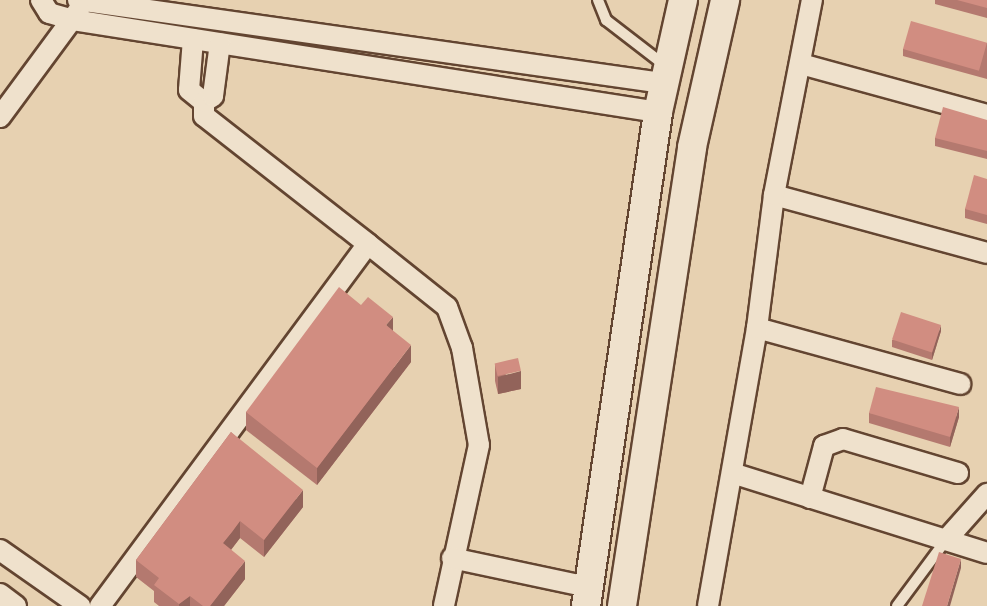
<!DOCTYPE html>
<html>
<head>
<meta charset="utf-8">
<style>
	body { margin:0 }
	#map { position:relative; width:987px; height:606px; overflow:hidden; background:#e7d1b1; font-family:"Gentium Book Plus",serif }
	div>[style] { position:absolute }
	.roads { filter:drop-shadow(2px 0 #634531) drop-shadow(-2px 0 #634531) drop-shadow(0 2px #634531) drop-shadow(0 -2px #634531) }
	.lane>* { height:10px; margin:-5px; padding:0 5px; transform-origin:5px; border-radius:5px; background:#efe1cc }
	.street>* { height:20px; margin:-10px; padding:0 10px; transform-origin:10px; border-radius:10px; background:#efe1cc }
	.secondary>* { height:28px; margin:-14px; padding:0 14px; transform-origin:14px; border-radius:14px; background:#efe1cc }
	.wall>* { inset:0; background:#b4796f }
	.shaded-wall>* { inset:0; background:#92635a }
	.building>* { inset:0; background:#d18d81; transform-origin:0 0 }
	span { translate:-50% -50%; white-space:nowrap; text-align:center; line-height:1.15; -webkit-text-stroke:4.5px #efe1cc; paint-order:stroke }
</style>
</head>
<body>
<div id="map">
	<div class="roads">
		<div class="lane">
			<i style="left:598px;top:0;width:22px;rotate:68deg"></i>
			<i style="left:606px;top:20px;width:77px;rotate:37.6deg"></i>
			<i style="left:897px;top:606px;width:82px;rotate:-53.4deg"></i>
		</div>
		<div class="street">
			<i style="left:41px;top:0;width:15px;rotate:58deg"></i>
			<i style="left:49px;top:13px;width:25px;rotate:16deg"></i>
			<i style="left:73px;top:20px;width:592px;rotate:8.94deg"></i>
			<i style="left:78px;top:0;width:591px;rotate:8.08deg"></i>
			<i style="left:193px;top:39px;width:51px;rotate:94.5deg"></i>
			<i style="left:189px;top:90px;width:19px;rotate:39deg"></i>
			<i style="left:801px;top:64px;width:193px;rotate:15.3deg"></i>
			<i style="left:0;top:117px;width:133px;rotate:-53.6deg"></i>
			<i style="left:774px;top:195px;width:221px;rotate:15.2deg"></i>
			<i style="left:368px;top:244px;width:101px;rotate:38.6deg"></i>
			<i style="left:447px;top:307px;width:44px;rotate:69.9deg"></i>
			<i style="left:462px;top:348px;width:98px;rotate:80.1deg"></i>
			<i style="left:479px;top:445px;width:165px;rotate:102.3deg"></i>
			<i style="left:757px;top:328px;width:211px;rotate:15.4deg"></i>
			<i style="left:732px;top:473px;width:267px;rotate:17.4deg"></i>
			<i style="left:810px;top:498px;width:54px;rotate:-74.9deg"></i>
			<i style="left:824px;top:446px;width:20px;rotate:-20deg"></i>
			<i style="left:843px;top:439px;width:120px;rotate:16.5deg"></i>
			<i style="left:946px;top:540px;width:62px;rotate:-48.3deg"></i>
			<i style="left:0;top:550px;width:98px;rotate:35deg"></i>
			<i style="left:452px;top:558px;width:140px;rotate:12deg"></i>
			<i style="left:0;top:594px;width:20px;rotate:37deg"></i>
			<i style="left:100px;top:606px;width:450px;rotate:-53.5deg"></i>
			<i style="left:368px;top:244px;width:208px;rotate:-142deg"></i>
			<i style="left:204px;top:116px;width:14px;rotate:-90deg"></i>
			<i style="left:204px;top:102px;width:11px;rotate:-34deg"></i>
			<i style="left:213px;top:96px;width:53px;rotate:-82.5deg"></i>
			<i style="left:708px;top:606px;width:282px;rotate:-80deg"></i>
			<i style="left:757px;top:328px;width:134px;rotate:-82.7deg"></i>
			<i style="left:774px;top:195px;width:199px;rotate:-79deg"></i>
		</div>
		<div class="secondary">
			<i style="left:586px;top:606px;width:499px;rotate:-81.7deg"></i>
			<i style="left:658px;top:112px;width:115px;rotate:-77.4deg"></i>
			<i style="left:622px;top:606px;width:464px;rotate:-81.3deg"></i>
			<i style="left:692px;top:147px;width:151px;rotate:-77.3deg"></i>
		</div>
	</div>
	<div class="wall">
		<i style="clip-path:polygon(935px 0,987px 0,987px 18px,935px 4px)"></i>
		<i style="clip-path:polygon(987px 43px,987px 79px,903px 56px,903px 49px)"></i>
		<i style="clip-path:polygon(987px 120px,987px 159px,935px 146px,935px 138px)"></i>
		<i style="clip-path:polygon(987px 179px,987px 224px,965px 218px,965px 209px)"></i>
		<i style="clip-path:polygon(941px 331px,932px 360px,892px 347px,892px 340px)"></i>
		<i style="clip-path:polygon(411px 362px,317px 485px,246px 430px,246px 412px)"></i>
		<i style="clip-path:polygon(495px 364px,521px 389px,498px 394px,495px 381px)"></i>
		<i style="clip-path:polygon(869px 413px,959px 417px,950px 447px,869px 423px)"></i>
		<i style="clip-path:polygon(231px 432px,303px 507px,264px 557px,240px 538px,231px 550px,245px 579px,224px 606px,159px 606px,154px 602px,154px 591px,136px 577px,136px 560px)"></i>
	</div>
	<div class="shaded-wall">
		<i style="clip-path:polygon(393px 317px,393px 334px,386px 325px)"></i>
		<i style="clip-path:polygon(941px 325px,941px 331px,932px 360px,932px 353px)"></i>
		<i style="clip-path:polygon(411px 345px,411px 362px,317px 485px,317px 468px)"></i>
		<i style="clip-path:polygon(521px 371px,521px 389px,498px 394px,498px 377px)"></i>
		<i style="clip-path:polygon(959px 407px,959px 417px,950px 447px,950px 437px)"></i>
		<i style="clip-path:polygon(303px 490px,303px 507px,264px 557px,264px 540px)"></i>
		<i style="clip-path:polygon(240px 521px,240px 538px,223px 560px,223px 543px)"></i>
		<i style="clip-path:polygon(961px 559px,961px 568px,950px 606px,947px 606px)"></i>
		<i style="clip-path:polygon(245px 561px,245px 579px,224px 606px,210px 606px)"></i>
		<i style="clip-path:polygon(190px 596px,190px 606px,179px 606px,179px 604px)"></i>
	</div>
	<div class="building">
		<i style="clip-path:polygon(957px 0,987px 0,987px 8px)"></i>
		<i style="left:911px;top:21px;width:79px;height:29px;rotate:16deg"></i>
		<i style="clip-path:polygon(943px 107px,987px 120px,987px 151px,935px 138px)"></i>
		<i style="clip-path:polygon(974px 175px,987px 179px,987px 215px,965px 209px)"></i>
		<i style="clip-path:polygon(339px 287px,361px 305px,368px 297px,393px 317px,386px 325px,411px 345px,317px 468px,246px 412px)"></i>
		<i style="left:901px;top:312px;width:42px;height:29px;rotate:18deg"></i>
		<i style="left:518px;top:358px;width:13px;height:24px;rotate:77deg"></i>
		<i style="clip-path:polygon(876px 387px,959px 407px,950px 437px,869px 413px)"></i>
		<i style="clip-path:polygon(231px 432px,303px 490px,264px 540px,240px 521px,232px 532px,223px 543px,245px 561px,210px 606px,203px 606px,190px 596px,179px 604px,154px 585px,159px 578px,136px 560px)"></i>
		<i style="clip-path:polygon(939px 552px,961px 559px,947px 606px,922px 606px)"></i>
	</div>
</div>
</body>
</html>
